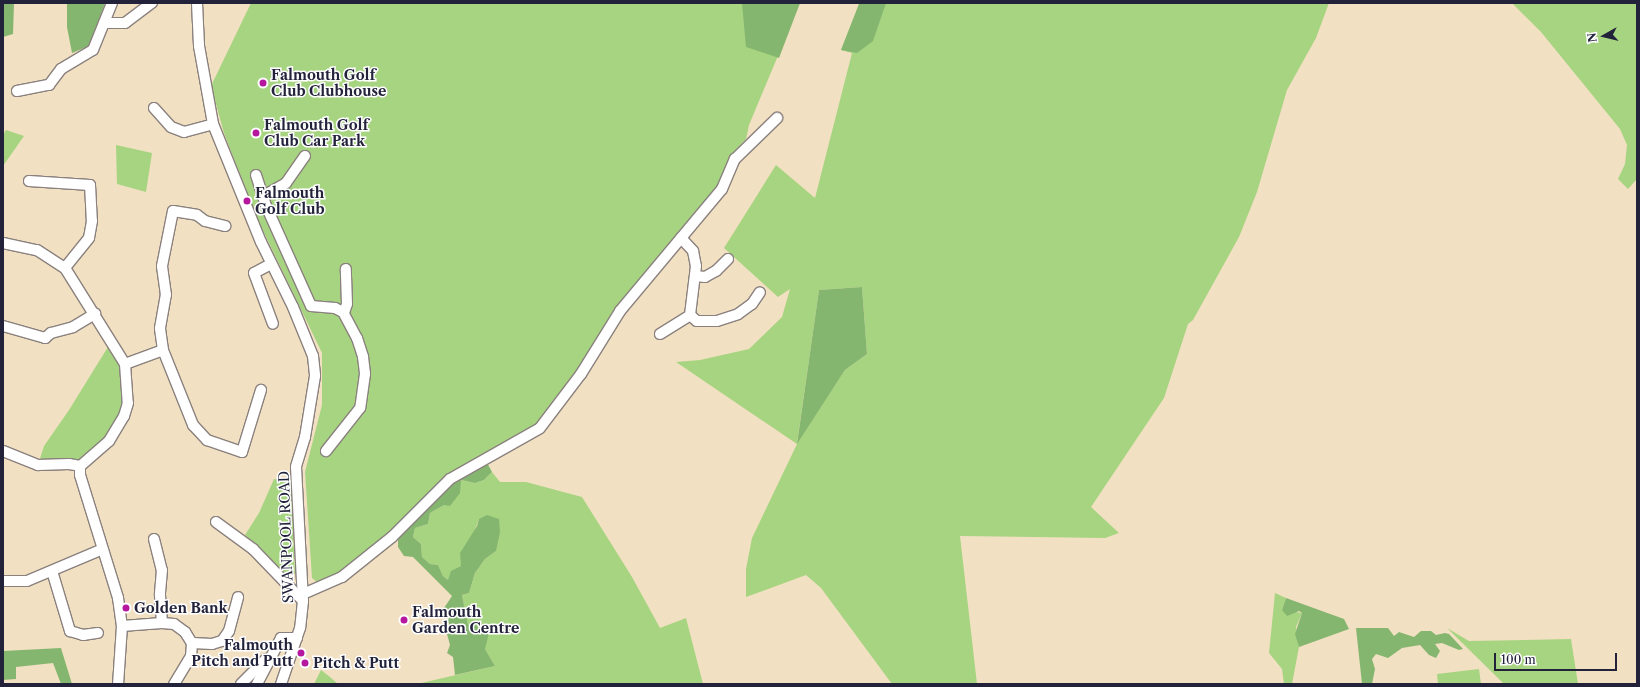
<!DOCTYPE html>
<html>
<head>
<meta charset="utf-8">
<style>
	body { margin:0 }
	#map { position:relative; width:1640px; height:687px; overflow:hidden; background:#f2e0c2; font-family:"Libre Caslon Text",serif }
	div>[style] { position:absolute }
	.green>* { inset:0; background:#a7d481 }
	.forest>* { inset:0; background:#85b66f }
	.roads { filter:drop-shadow(1px 0 #8a817e) drop-shadow(-1px 0 #8a817e) drop-shadow(0 1px #8a817e) drop-shadow(0 -1px #8a817e) }
	.minor>* { height:10px; margin:-5px; padding:0 5px; transform-origin:5px; border-radius:5px; background:#fff }
	.dots>* { width:11px; height:11px; translate:-50% -50%; box-sizing:border-box; border:2px solid #fff; border-radius:50% }
	span { translate:-50% -50%; white-space:nowrap; text-align:center; line-height:1.15; -webkit-text-stroke:3px #fff; paint-order:stroke }
	.poi-label { font-size:14px; color:#22223b; font-weight:700 }
	.left { translate:0 -50%; text-align:left }
	.right { translate:-100% -50%; text-align:right }
	.street-label { font-size:14px; color:#22223b }
	.frame { position:absolute; inset:0; border:4px solid #22223b; pointer-events:none }
	.north { position:absolute; left:1584px; top:16px; width:40px; height:40px; -webkit-text-stroke:3px #fff; paint-order:stroke; rotate:262deg; font-size:11px; font-weight:700; line-height:16px; text-align:center; color:#22223b }
	.north::after { content:''; display:block; margin:auto; width:14px; height:18px; background:#22223b; clip-path:polygon(50% 0,100% 100%,50% 72%,0 100%) }
	.scale { position:absolute; left:1494px; top:653px; width:123px; height:18px; box-sizing:border-box; border:2px solid #22223b; border-top:0; padding-left:5px; font-size:12px; line-height:14px; white-space:nowrap; color:#22223b; -webkit-text-stroke:3px #fff; paint-order:stroke }
</style>
</head>
<body>
<div id="map">
	<div class="green">
		<i style="clip-path:polygon(251px 3px,800px 3px,749px 125px,746px 139px,729px 157px,718px 187px,623px 299px,577px 370px,537px 424px,448px 475px,389px 534px,336px 574px,318px 583px,312px 578px,305px 472px,322px 405px,322px 353px,255px 214px,224px 133px,211px 86px)"></i>
		<i style="clip-path:polygon(evenodd,855px 3px,1329px 3px,1316px 38px,1287px 90px,1257px 192px,1239px 237px,1193px 320px,1188px 324px,1164px 398px,1091px 507px,1119px 533px,1105px 538px,960px 536px,977px 684px,892px 684px,821px 588px,806px 575px,746px 597px,746px 569px,752px 538px,797px 444px,676px 362px,700px 360px,749px 349px,782px 317px,790px 289px,778px 297px,724px 248px,776px 165px,815px 198px,852px 53px,841px 50px,859px 4px,855px 3px,862px 287px,867px 354px,845px 370px,797px 443px,819px 290px,862px 287px)"></i>
		<i style="clip-path:polygon(1512px 3px,1637px 3px,1637px 179px,1628px 189px,1618px 179px,1625px 164px,1627px 145px,1620px 129px,1541px 32px)"></i>
		<i style="clip-path:polygon(6px 130px,24px 136px,3px 166px,3px 135px)"></i>
		<i style="clip-path:polygon(116px 145px,152px 153px,146px 192px,117px 184px)"></i>
		<i style="clip-path:polygon(111px 342px,128px 382px,117px 430px,83px 461px,38px 465px,44px 446px,69px 410px)"></i>
		<i style="clip-path:polygon(492px 472px,500px 482px,526px 482px,582px 497px,632px 577px,660px 628px,686px 618px,703px 684px,417px 684px,495px 666px,485px 649px,482px 633px,468px 625px,462px 595px,469px 593px,475px 573px,485px 559px,496px 551px,479px 519px,461px 566px,448px 580px,443px 576px,438px 565px,430px 564px,422px 557px,421px 544px,413px 537px,415px 528px,428px 524px,430px 513px,444px 505px,458px 487px,461px 480px,475px 483px,484px 480px)"></i>
		<i style="clip-path:polygon(274px 479px,291px 481px,295px 574px,283px 572px,245px 535px,259px 513px)"></i>
		<i style="clip-path:polygon(1275px 593px,1286px 598px,1282px 610px,1302px 613px,1296px 627px,1299px 647px,1292px 684px,1284px 684px,1282px 669px,1269px 653px)"></i>
		<i style="clip-path:polygon(1447px 628px,1469px 641px,1571px 639px,1578px 684px,1504px 684px)"></i>
		<i style="clip-path:polygon(1479px 669px,1481px 684px,1438px 684px,1437px 674px)"></i>
		<i style="clip-path:polygon(321px 670px,330px 677px,338px 684px,314px 684px)"></i>
	</div>
	<div class="forest">
		<i style="clip-path:polygon(3px 3px,14px 3px,13px 34px,3px 37px)"></i>
		<i style="clip-path:polygon(67px 3px,105px 3px,89px 46px,72px 53px,67px 27px)"></i>
		<i style="clip-path:polygon(742px 3px,800px 3px,779px 58px,746px 47px)"></i>
		<i style="clip-path:polygon(855px 3px,886px 3px,873px 41px,857px 53px,841px 50px,859px 4px)"></i>
		<i style="clip-path:polygon(862px 287px,867px 354px,845px 370px,797px 444px,819px 290px)"></i>
		<i style="clip-path:polygon(485px 459px,492px 472px,484px 480px,475px 483px,461px 480px,460px 493px,450px 506px,444px 505px,430px 513px,428px 524px,415px 528px,413px 537px,421px 544px,422px 557px,430px 564px,438px 565px,443px 576px,448px 580px,451px 571px,461px 566px,460px 553px,477px 526px,479px 519px,487px 515px,499px 519px,500px 532px,496px 551px,485px 559px,475px 573px,469px 593px,462px 595px,468px 625px,476px 625px,482px 633px,489px 633px,485px 649px,495px 666px,455px 675px,453px 657px,447px 653px,450px 645px,447px 634px,451px 630px,444px 608px,452px 596px,413px 557px,404px 556px,398px 547px,398px 531px,450px 479px)"></i>
		<i style="clip-path:polygon(1286px 598px,1344px 619px,1349px 629px,1299px 647px,1295px 634px,1302px 613px,1299px 611px,1287px 616px,1282px 610px)"></i>
		<i style="clip-path:polygon(1356px 628px,1388px 628px,1394px 636px,1399px 632px,1414px 637px,1421px 631px,1431px 631px,1436px 635px,1445px 633px,1449px 634px,1463px 649px,1459px 650px,1442px 643px,1435px 644px,1440px 651px,1436px 658px,1429px 655px,1420px 645px,1402px 648px,1388px 658px,1376px 654px,1372px 659px,1375px 669px,1372px 684px,1362px 684px)"></i>
		<i style="clip-path:polygon(61px 648px,72px 684px,61px 684px,53px 663px,16px 667px,16px 679px,3px 680px,3px 651px)"></i>
	</div>
	<div class="roads">
		<div class="minor">
			<i style="left:197px;top:3px;width:43px;rotate:87.3deg"></i>
			<i style="left:199px;top:46px;width:79px;rotate:79.8deg"></i>
			<i style="left:213px;top:124px;width:127px;rotate:67.9deg"></i>
			<i style="left:261px;top:242px;width:72px;rotate:63.8deg"></i>
			<i style="left:293px;top:307px;width:53px;rotate:67.8deg"></i>
			<i style="left:313px;top:356px;width:20px;rotate:84deg"></i>
			<i style="left:315px;top:376px;width:62px;rotate:99.3deg"></i>
			<i style="left:305px;top:437px;width:31px;rotate:107deg"></i>
			<i style="left:296px;top:467px;width:134px;rotate:87deg"></i>
			<i style="left:303px;top:601px;width:27px;rotate:96deg"></i>
			<i style="left:300px;top:628px;width:59px;rotate:108.7deg"></i>
			<i style="left:104px;top:23px;width:21px"></i>
			<i style="left:125px;top:23px;width:34px;rotate:-37deg"></i>
			<i style="left:17px;top:91px;width:33px;rotate:-11deg"></i>
			<i style="left:49px;top:85px;width:20px;rotate:-53deg"></i>
			<i style="left:61px;top:69px;width:37px;rotate:-31deg"></i>
			<i style="left:93px;top:50px;width:51px;rotate:-68deg"></i>
			<i style="left:154px;top:108px;width:25px;rotate:48deg"></i>
			<i style="left:171px;top:127px;width:14px;rotate:21deg"></i>
			<i style="left:184px;top:132px;width:30px;rotate:-15deg"></i>
			<i style="left:256px;top:175px;width:35px;rotate:72deg"></i>
			<i style="left:267px;top:208px;width:107px;rotate:65.8deg"></i>
			<i style="left:311px;top:306px;width:24px;rotate:5deg"></i>
			<i style="left:335px;top:308px;width:9px;rotate:27deg"></i>
			<i style="left:343px;top:312px;width:30px;rotate:62deg"></i>
			<i style="left:357px;top:338px;width:20px;rotate:72deg"></i>
			<i style="left:363px;top:357px;width:17px;rotate:83deg"></i>
			<i style="left:365px;top:374px;width:34px;rotate:98deg"></i>
			<i style="left:360px;top:408px;width:55px;rotate:128.3deg"></i>
			<i style="left:29px;top:181px;width:61px;rotate:3.8deg"></i>
			<i style="left:90px;top:185px;width:36px;rotate:87deg"></i>
			<i style="left:92px;top:221px;width:17px;rotate:100deg"></i>
			<i style="left:89px;top:238px;width:38px;rotate:129deg"></i>
			<i style="left:263px;top:196px;width:26px;rotate:-29deg"></i>
			<i style="left:286px;top:183px;width:33px;rotate:-55deg"></i>
			<i style="left:681px;top:238px;width:18px;rotate:47deg"></i>
			<i style="left:693px;top:251px;width:15px;rotate:79deg"></i>
			<i style="left:696px;top:266px;width:49px;rotate:97deg"></i>
			<i style="left:690px;top:315px;width:9px;rotate:41deg"></i>
			<i style="left:697px;top:321px;width:20px"></i>
			<i style="left:717px;top:321px;width:22px;rotate:-18deg"></i>
			<i style="left:738px;top:314px;width:17px;rotate:-36deg"></i>
			<i style="left:752px;top:304px;width:14px;rotate:-56deg"></i>
			<i style="left:3px;top:243px;width:35px;rotate:12deg"></i>
			<i style="left:37px;top:250px;width:33px;rotate:33deg"></i>
			<i style="left:65px;top:268px;width:113px;rotate:58deg"></i>
			<i style="left:125px;top:364px;width:39px;rotate:86deg"></i>
			<i style="left:128px;top:403px;width:14px;rotate:107deg"></i>
			<i style="left:124px;top:416px;width:29px;rotate:121deg"></i>
			<i style="left:109px;top:441px;width:38px;rotate:139deg"></i>
			<i style="left:271px;top:264px;width:19px;rotate:152deg"></i>
			<i style="left:254px;top:273px;width:54px;rotate:69.6deg"></i>
			<i style="left:695px;top:276px;width:10px;rotate:6deg"></i>
			<i style="left:705px;top:277px;width:13px;rotate:-29deg"></i>
			<i style="left:716px;top:271px;width:17px;rotate:-45deg"></i>
			<i style="left:344px;top:313px;width:9px;rotate:-72deg"></i>
			<i style="left:347px;top:304px;width:35px;rotate:-92deg"></i>
			<i style="left:3px;top:326px;width:44px;rotate:15.9deg"></i>
			<i style="left:45px;top:338px;width:8px;rotate:-40deg"></i>
			<i style="left:51px;top:333px;width:23px;rotate:-15deg"></i>
			<i style="left:73px;top:327px;width:26px;rotate:-31deg"></i>
			<i style="left:660px;top:334px;width:36px;rotate:-32deg"></i>
			<i style="left:163px;top:350px;width:22px;rotate:-98deg"></i>
			<i style="left:160px;top:328px;width:34px;rotate:-80deg"></i>
			<i style="left:166px;top:295px;width:29px;rotate:-98deg"></i>
			<i style="left:162px;top:266px;width:56px;rotate:-78.7deg"></i>
			<i style="left:173px;top:211px;width:24px;rotate:9deg"></i>
			<i style="left:197px;top:215px;width:10px;rotate:37deg"></i>
			<i style="left:205px;top:221px;width:21px;rotate:14deg"></i>
			<i style="left:125px;top:364px;width:40px;rotate:-20.2deg"></i>
			<i style="left:163px;top:350px;width:81px;rotate:68.2deg"></i>
			<i style="left:193px;top:425px;width:21px;rotate:47deg"></i>
			<i style="left:207px;top:440px;width:37px;rotate:19deg"></i>
			<i style="left:242px;top:452px;width:65px;rotate:-73deg"></i>
			<i style="left:3px;top:451px;width:38px;rotate:22deg"></i>
			<i style="left:38px;top:465px;width:31px;rotate:-2deg"></i>
			<i style="left:69px;top:464px;width:11px;rotate:10deg"></i>
			<i style="left:80px;top:466px;width:9px;rotate:90deg"></i>
			<i style="left:80px;top:475px;width:129px;rotate:72.8deg"></i>
			<i style="left:118px;top:598px;width:28px;rotate:82deg"></i>
			<i style="left:122px;top:626px;width:58px;rotate:93.9deg"></i>
			<i style="left:216px;top:522px;width:46px;rotate:36.1deg"></i>
			<i style="left:253px;top:549px;width:72px;rotate:46.1deg"></i>
			<i style="left:154px;top:539px;width:32px;rotate:76deg"></i>
			<i style="left:162px;top:570px;width:25px;rotate:95deg"></i>
			<i style="left:160px;top:595px;width:28px;rotate:86deg"></i>
			<i style="left:52px;top:571px;width:63px;rotate:73.3deg"></i>
			<i style="left:70px;top:631px;width:14px;rotate:17deg"></i>
			<i style="left:83px;top:635px;width:15px;rotate:-8deg"></i>
			<i style="left:3px;top:581px;width:24px"></i>
			<i style="left:27px;top:581px;width:82px;rotate:-22.8deg"></i>
			<i style="left:303px;top:594px;width:43px;rotate:-23.6deg"></i>
			<i style="left:342px;top:577px;width:64px;rotate:-38.7deg"></i>
			<i style="left:392px;top:537px;width:82px;rotate:-45deg"></i>
			<i style="left:450px;top:479px;width:103px;rotate:-29.5deg"></i>
			<i style="left:540px;top:428px;width:68px;rotate:-52.8deg"></i>
			<i style="left:581px;top:374px;width:74px;rotate:-58.2deg"></i>
			<i style="left:620px;top:311px;width:159px;rotate:-50.1deg"></i>
			<i style="left:722px;top:189px;width:33px;rotate:-67deg"></i>
			<i style="left:735px;top:159px;width:59px;rotate:-44.3deg"></i>
			<i style="left:122px;top:626px;width:40px;rotate:-4.3deg"></i>
			<i style="left:162px;top:623px;width:12px;rotate:5deg"></i>
			<i style="left:174px;top:624px;width:14px;rotate:36deg"></i>
			<i style="left:185px;top:632px;width:13px;rotate:58deg"></i>
			<i style="left:192px;top:643px;width:13px;rotate:94deg"></i>
			<i style="left:191px;top:656px;width:33px;rotate:121deg"></i>
			<i style="left:192px;top:643px;width:20px;rotate:3deg"></i>
			<i style="left:212px;top:644px;width:10px;rotate:-17deg"></i>
			<i style="left:222px;top:641px;width:12px;rotate:-55deg"></i>
			<i style="left:229px;top:631px;width:35px;rotate:-75deg"></i>
			<i style="left:241px;top:684px;width:35px;rotate:-45deg"></i>
			<i style="left:257px;top:684px;width:52px;rotate:-62.4deg"></i>
			<i style="left:281px;top:638px;width:16px"></i>
		</div>
	</div>
	<div class="dots">
		<i style="left:263px;top:83px;background:#b5179e"></i>
		<i style="left:256px;top:133px;background:#b5179e"></i>
		<i style="left:247px;top:201px;background:#b5179e"></i>
		<i style="left:126px;top:608px;background:#b5179e"></i>
		<i style="left:404px;top:620px;background:#b5179e"></i>
		<i style="left:301px;top:653px;background:#b5179e"></i>
		<i style="left:305px;top:663px;background:#b5179e"></i>
	</div>
	<div class="poi-label">
		<span class="left" style="left:271px;top:83px">Falmouth Golf<br>Club Clubhouse</span>
		<span class="left" style="left:264px;top:133px">Falmouth Golf<br>Club Car Park</span>
		<span class="left" style="left:255px;top:201px">Falmouth<br>Golf Club</span>
		<span class="left" style="left:134px;top:608px">Golden Bank</span>
		<span class="left" style="left:412px;top:620px">Falmouth<br>Garden Centre</span>
		<span class="right" style="left:293px;top:653px">Falmouth<br>Pitch and Putt</span>
		<span class="left" style="left:313px;top:663px">Pitch &amp; Putt</span>
	</div>
	<div class="street-label">
		<span style="left:286px;top:537px;rotate:-92deg">SWANPOOL ROAD</span>
	</div>
	<div class="frame"></div>
	<div class="north">N</div>
	<div class="scale">100 m</div>
</div>
</body>
</html>
